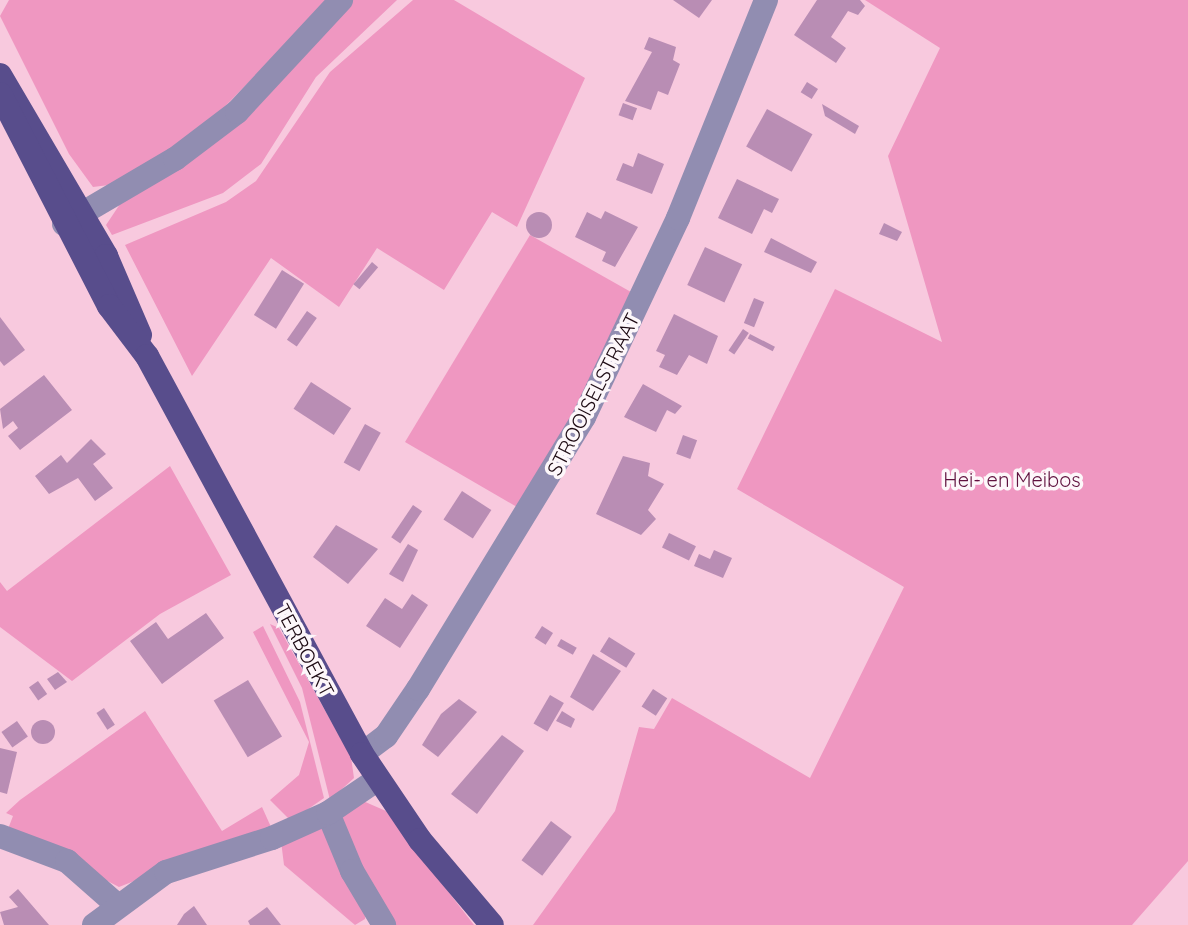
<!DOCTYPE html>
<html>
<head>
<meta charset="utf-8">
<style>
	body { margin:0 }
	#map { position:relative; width:1188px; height:925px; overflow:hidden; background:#f8c9de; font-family:Quicksand,sans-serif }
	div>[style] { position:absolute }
	.green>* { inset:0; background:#ef97c1 }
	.building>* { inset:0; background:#b98db4; transform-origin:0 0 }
	.round { border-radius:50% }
	.minor>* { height:24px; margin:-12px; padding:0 12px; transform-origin:12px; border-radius:12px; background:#918db1 }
	.major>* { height:24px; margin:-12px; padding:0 12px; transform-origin:12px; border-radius:12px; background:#584d8c }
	span { translate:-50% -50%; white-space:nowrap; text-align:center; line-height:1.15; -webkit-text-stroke:7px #fdf7fa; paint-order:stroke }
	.street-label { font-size:20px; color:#1c0912 }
	.park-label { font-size:20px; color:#60123f }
</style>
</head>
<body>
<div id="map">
	<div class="green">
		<i style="clip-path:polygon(9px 0,329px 0,200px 132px,109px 185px,93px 187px,69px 154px,0 16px)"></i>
		<i style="clip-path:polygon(353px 0,397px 0,316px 77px,261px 164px,223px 193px,112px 235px,106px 225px,120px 204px,249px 116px)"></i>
		<i style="clip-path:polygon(413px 0,454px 0,585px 78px,517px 227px,492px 212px,444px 290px,377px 248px,339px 307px,271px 258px,192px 376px,125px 245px,226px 202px,256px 181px,330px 72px)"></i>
		<i style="clip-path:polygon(865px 0,1188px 0,1188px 861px,1132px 925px,533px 925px,615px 811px,639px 727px,654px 729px,672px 698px,810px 778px,904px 587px,737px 489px,835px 289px,942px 342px,888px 156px,940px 48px)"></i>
		<i style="clip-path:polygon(530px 235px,631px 292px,577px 412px,517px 507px,405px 442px)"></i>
		<i style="clip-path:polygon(170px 466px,231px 575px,160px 614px,72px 681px,0 627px,0 582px,7px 591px)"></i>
		<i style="clip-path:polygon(270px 624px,279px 628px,351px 757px,354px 778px,330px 800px,302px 688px)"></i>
		<i style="clip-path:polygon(263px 626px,300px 702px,324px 798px,291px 821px,270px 800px,299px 775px,309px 742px,253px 632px)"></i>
		<i style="clip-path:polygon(145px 711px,222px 831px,262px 807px,271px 827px,119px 887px,8px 829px,13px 816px,6px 813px,20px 800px)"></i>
		<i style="clip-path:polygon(363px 801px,386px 811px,474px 925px,391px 925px,345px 836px,342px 812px)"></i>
		<i style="clip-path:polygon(322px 822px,367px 905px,365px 919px,355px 925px,284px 865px,281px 841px)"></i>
	</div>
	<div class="building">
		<i style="clip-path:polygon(673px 0,712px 0,699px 18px)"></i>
		<i style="clip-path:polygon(817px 0,860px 0,865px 6px,858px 15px,848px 11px,831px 37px,846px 48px,836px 63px,794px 35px)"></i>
		<i style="clip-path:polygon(649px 37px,676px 47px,673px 60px,680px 64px,668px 95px,658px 91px,651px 110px,625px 101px,652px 52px,644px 49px)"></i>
		<i style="left:807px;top:82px;width:13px;height:12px;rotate:32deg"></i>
		<i style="left:623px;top:103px;width:15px;height:13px;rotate:20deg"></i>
		<i style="clip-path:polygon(822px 104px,859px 126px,855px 134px,825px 116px)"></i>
		<i style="left:767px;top:109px;width:52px;height:43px;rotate:29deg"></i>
		<i style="clip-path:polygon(638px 153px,664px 164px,652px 194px,616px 180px,623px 163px,633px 167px)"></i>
		<i style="clip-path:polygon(737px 179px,779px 199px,772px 213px,764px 209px,752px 234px,718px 218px)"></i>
		<i style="clip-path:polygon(605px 211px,638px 227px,615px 267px,602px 261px,606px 252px,575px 237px,587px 212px,601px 219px)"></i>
		<i class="round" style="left:526px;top:212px;width:26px;height:26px"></i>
		<i style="clip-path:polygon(884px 223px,902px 232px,897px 241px,879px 234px)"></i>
		<i style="clip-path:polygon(771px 238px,817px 262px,811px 273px,764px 252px)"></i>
		<i style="left:705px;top:247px;width:41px;height:42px;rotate:25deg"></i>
		<i style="left:372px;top:262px;width:8px;height:29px;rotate:40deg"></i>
		<i style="left:282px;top:270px;width:26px;height:53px;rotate:32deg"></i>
		<i style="left:754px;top:298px;width:11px;height:27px;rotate:22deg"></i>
		<i style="left:307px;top:311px;width:12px;height:35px;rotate:35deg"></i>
		<i style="clip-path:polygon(674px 314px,718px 336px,707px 364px,689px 355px,677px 375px,659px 367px,665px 355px,656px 351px)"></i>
		<i style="clip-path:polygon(0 317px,25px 350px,4px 366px,0 361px)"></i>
		<i style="left:743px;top:329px;width:7px;height:26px;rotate:34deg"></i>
		<i style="left:750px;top:334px;width:28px;height:5px;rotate:27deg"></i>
		<i style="clip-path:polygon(44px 375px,72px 410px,20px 450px,8px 436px,18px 428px,13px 421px,3px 429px,0 409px)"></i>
		<i style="left:311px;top:382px;width:48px;height:32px;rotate:33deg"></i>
		<i style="clip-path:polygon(643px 384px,682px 406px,675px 414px,667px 410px,656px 432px,624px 417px)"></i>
		<i style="left:365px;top:424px;width:18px;height:44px;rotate:29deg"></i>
		<i style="left:683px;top:435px;width:15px;height:20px;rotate:20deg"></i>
		<i style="clip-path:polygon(91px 439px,106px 454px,93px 464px,113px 488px,95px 501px,78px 478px,49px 494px,35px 476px,61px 455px,67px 463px)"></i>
		<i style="clip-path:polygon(623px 456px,650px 463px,648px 476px,664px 484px,648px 510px,656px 519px,641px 535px,596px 514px)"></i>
		<i style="left:462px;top:491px;width:35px;height:34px;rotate:33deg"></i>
		<i style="left:413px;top:505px;width:11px;height:39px;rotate:34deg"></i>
		<i style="clip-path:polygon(336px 525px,378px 549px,348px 584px,313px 557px)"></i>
		<i style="left:669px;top:533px;width:30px;height:16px;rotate:26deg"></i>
		<i style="clip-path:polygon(408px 544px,418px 550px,403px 582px,389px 574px)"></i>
		<i style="clip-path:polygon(714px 550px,732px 558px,723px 578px,694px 566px,699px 554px,710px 559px)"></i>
		<i style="clip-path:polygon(412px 594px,428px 605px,400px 648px,366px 626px,385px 598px,402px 609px)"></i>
		<i style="clip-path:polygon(206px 613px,224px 638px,162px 684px,130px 641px,156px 622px,168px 639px)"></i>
		<i style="left:542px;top:626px;width:13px;height:14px;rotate:32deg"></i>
		<i style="left:609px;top:637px;width:31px;height:17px;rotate:32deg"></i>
		<i style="left:561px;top:639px;width:18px;height:8px;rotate:29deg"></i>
		<i style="clip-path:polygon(593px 654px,621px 671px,593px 711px,570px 697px)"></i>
		<i style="clip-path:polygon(58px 672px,67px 682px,55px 690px,47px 679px)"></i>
		<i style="left:248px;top:680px;width:66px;height:40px;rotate:59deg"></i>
		<i style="left:38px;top:681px;width:16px;height:11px;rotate:55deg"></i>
		<i style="left:653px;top:689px;width:17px;height:21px;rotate:33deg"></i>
		<i style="left:550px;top:695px;width:16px;height:33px;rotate:30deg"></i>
		<i style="clip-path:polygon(459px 699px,477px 712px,438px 757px,422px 745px,441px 714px)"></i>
		<i style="left:104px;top:708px;width:20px;height:9px;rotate:57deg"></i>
		<i style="clip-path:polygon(562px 711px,575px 719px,571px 728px,556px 721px)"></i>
		<i class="round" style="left:31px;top:720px;width:24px;height:24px"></i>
		<i style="left:17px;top:721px;width:19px;height:19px;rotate:55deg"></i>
		<i style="clip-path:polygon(502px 735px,524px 751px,477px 814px,451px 794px)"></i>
		<i style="clip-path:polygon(0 748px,17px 752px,7px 794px,0 792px)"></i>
		<i style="left:551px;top:821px;width:26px;height:49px;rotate:37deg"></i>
		<i style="clip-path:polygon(18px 889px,49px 925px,4px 925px,0 912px,18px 907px,9px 897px)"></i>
		<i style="clip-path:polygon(194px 906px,207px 925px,177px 925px,184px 914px)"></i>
		<i style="clip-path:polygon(267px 907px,281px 925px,250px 925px,248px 921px)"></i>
	</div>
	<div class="minor">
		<i style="left:64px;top:224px;width:129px;rotate:-30.4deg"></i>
		<i style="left:175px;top:159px;width:78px;rotate:-37.2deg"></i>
		<i style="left:237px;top:112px;width:153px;rotate:-47.1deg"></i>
		<i style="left:362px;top:754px;width:30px;rotate:-37deg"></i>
		<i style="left:386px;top:736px;width:57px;rotate:-55.8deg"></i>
		<i style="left:418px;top:689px;width:319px;rotate:-58.6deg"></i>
		<i style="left:584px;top:417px;width:220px;rotate:-64.7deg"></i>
		<i style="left:678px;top:218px;width:235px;rotate:-68deg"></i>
		<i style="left:328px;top:813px;width:63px;rotate:67.5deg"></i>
		<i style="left:352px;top:871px;width:63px;rotate:59.3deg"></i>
		<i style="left:0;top:836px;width:72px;rotate:20.5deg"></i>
		<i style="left:67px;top:861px;width:65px;rotate:41.3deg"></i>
		<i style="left:94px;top:925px;width:89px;rotate:-36.4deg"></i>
		<i style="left:166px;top:872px;width:111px;rotate:-17.8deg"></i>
		<i style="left:272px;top:838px;width:61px;rotate:-24.1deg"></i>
		<i style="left:328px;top:813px;width:60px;rotate:-34.2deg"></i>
	</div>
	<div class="major">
		<i style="left:0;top:75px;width:210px;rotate:59.6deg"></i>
		<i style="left:106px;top:256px;width:86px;rotate:66.7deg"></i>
		<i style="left:0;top:94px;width:238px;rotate:62.8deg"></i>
		<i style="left:109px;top:306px;width:63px;rotate:52.8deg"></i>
		<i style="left:147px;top:356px;width:452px;rotate:61.6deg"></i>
		<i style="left:362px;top:754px;width:104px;rotate:56deg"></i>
		<i style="left:420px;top:840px;width:111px;rotate:49.7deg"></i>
	</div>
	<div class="street-label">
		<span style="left:593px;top:394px;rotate:-63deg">STROOISELSTRAAT</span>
		<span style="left:305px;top:650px;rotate:62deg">TERBOEKT</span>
	</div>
	<div class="park-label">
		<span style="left:1012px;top:479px">Hei- en Meibos</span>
	</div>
</div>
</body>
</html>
